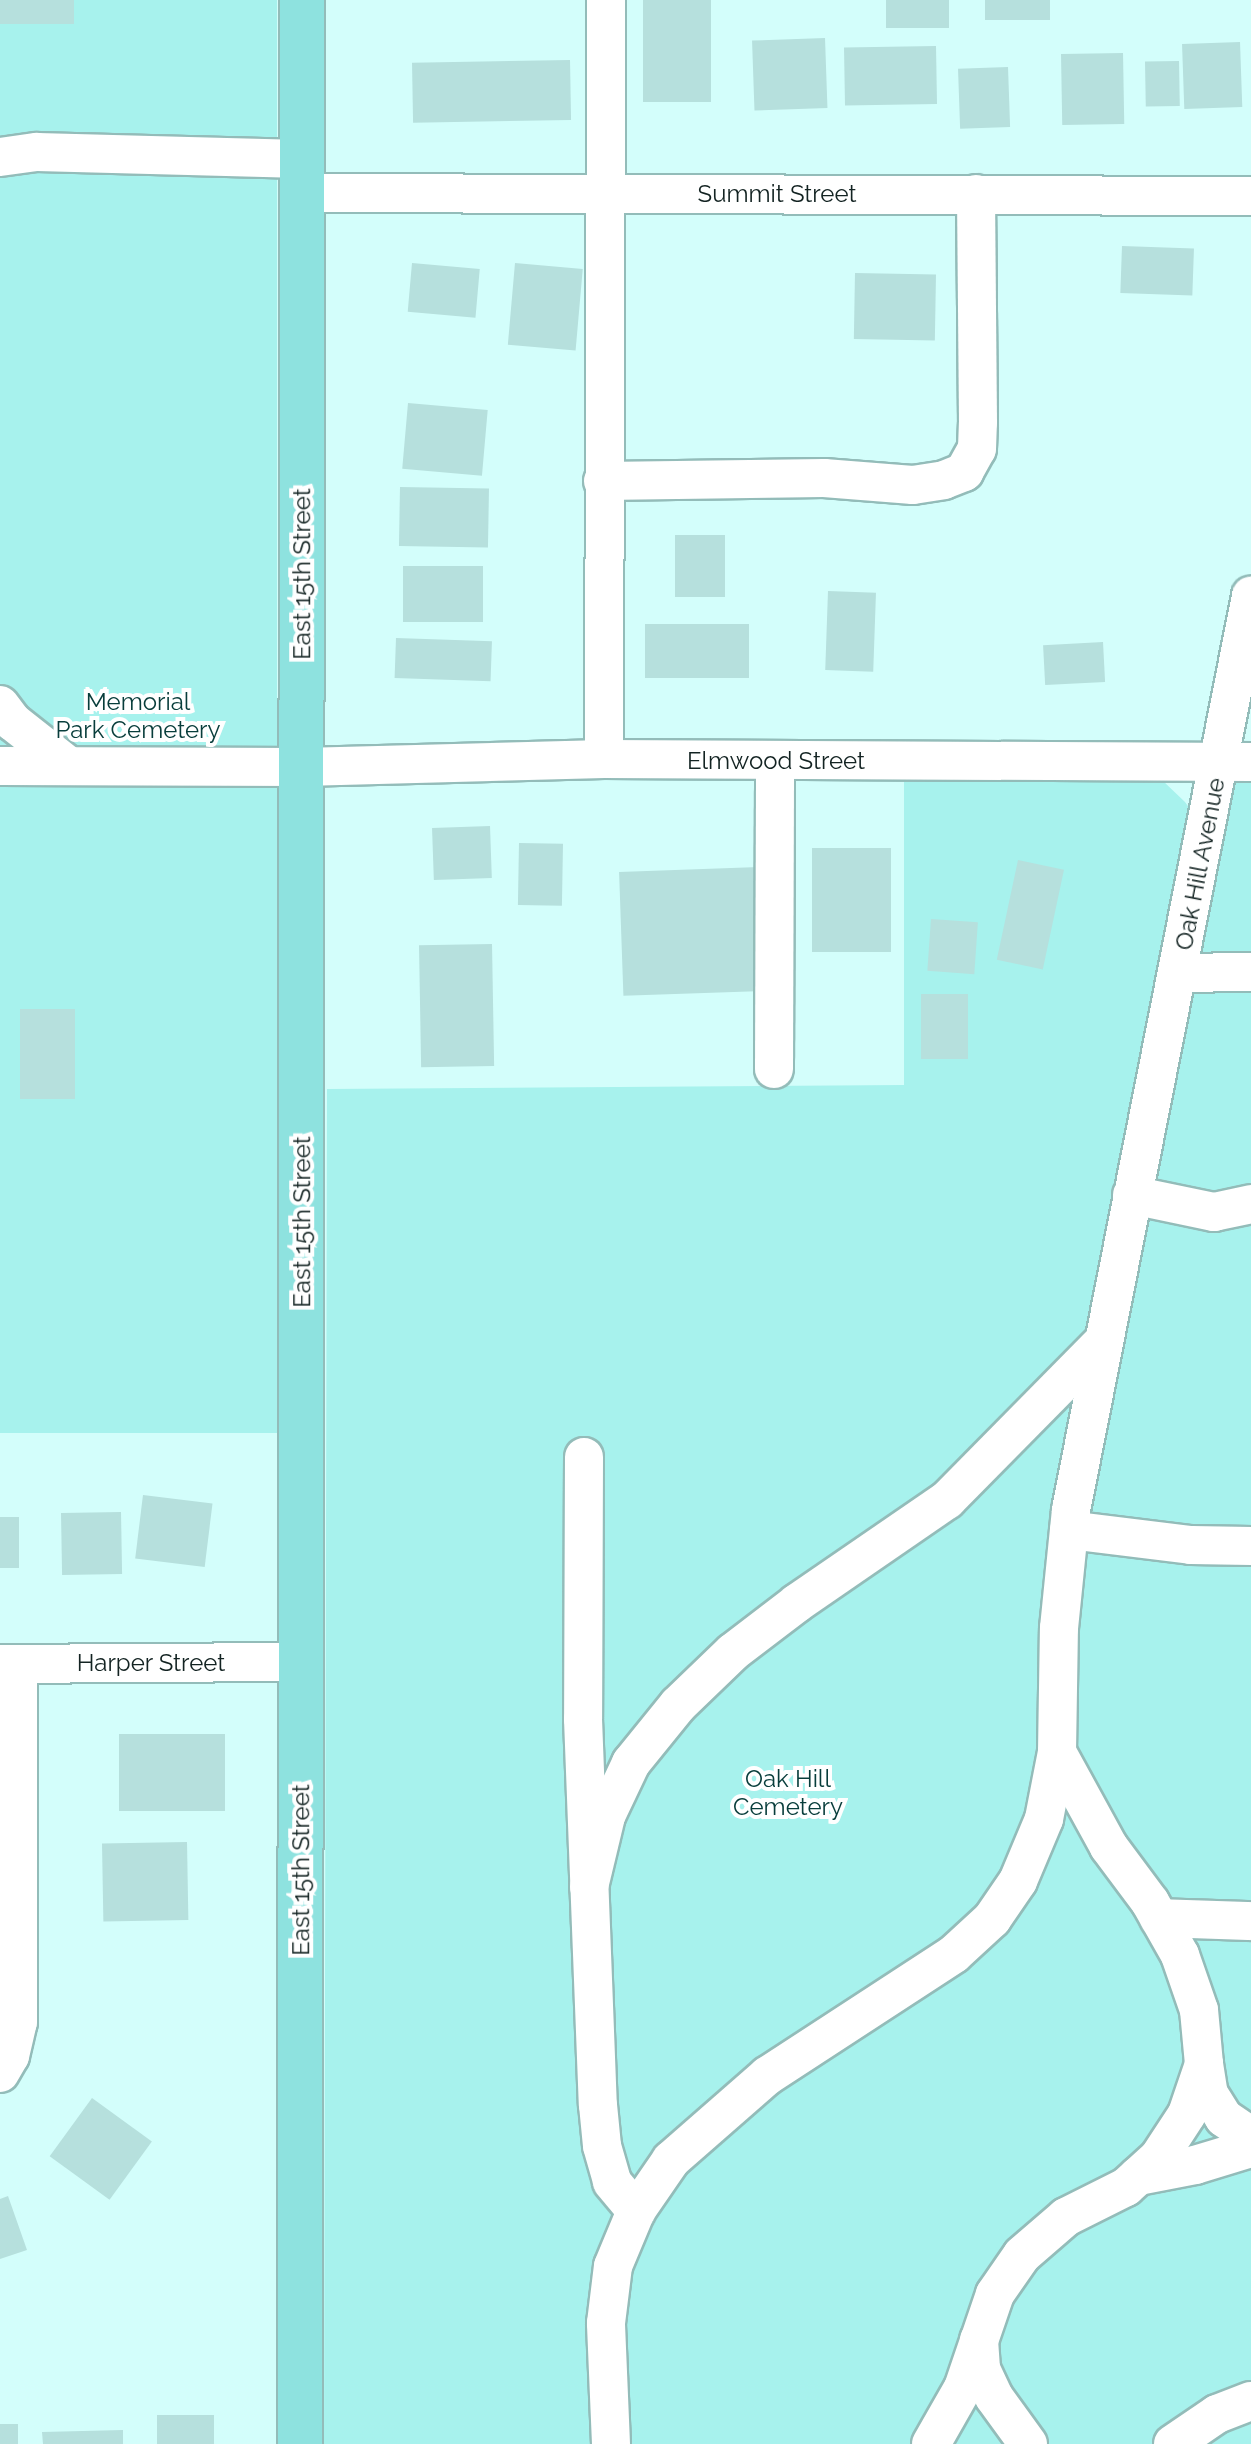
<!DOCTYPE html>
<html>
<head>
<meta charset="utf-8">
<style>
	body { margin:0 }
	#map { position:relative; width:1251px; height:2444px; overflow:hidden; background:#d3fefb; font-family:Raleway,sans-serif }
	div>[style] { position:absolute }
	.green>* { inset:0; background:#a7f2ed; transform-origin:0 0 }
	.building>* { inset:0; background:#b6e0dd; transform-origin:0 0 }
	.roads { filter:drop-shadow(2px 0 #93bcb9) drop-shadow(-2px 0 #93bcb9) drop-shadow(0 2px #93bcb9) drop-shadow(0 -2px #93bcb9) }
	.minor>* { height:38px; margin:-19px; padding:0 19px; transform-origin:19px; border-radius:19px; background:#fff }
	.major>* { height:44px; margin:-22px; padding:0 22px; transform-origin:22px; border-radius:22px; background:#8ee2df }
	span { translate:-50% -50%; white-space:nowrap; text-align:center; line-height:1.15; -webkit-text-stroke:8px #fff; paint-order:stroke }
	.street-label { font-size:24px; color:#132322 }
	.park-label { font-size:24px; color:#083d3b }
</style>
</head>
<body>
<div id="map">
	<div class="green">
		<i style="left:0;top:0;width:277px;height:1433px"></i>
		<i style="clip-path:polygon(904px 777px,1163px 781px,1185px 802px,1190px 809px,1131px 1129px,1165px 1134px,1224px 827px,1235px 783px,1251px 777px,1251px 2444px,324px 2444px,327px 1089px,904px 1085px)"></i>
	</div>
	<div class="building">
		<i style="left:0;top:0;width:74px;height:24px"></i>
		<i style="left:643px;top:0;width:68px;height:102px"></i>
		<i style="left:886px;top:0;width:63px;height:28px"></i>
		<i style="left:985px;top:0;width:65px;height:20px"></i>
		<i style="left:825px;top:38px;width:70px;height:73px;rotate:88deg"></i>
		<i style="left:1240px;top:42px;width:65px;height:58px;rotate:88deg"></i>
		<i style="left:936px;top:46px;width:58px;height:92px;rotate:89deg"></i>
		<i style="left:1123px;top:53px;width:71px;height:62px;rotate:89deg"></i>
		<i style="left:570px;top:60px;width:60px;height:158px;rotate:89deg"></i>
		<i style="left:1179px;top:61px;width:45px;height:34px;rotate:89deg"></i>
		<i style="left:1008px;top:67px;width:60px;height:50px;rotate:88deg"></i>
		<i style="left:1122px;top:246px;width:72px;height:47px;rotate:2deg"></i>
		<i style="left:412px;top:263px;width:68px;height:49px;rotate:5deg"></i>
		<i style="left:515px;top:263px;width:68px;height:82px;rotate:5deg"></i>
		<i style="left:855px;top:273px;width:81px;height:66px;rotate:1deg"></i>
		<i style="left:408px;top:403px;width:80px;height:66px;rotate:5deg"></i>
		<i style="left:400px;top:487px;width:89px;height:59px;rotate:1deg"></i>
		<i style="left:675px;top:535px;width:50px;height:62px"></i>
		<i style="left:403px;top:566px;width:80px;height:56px"></i>
		<i style="left:828px;top:591px;width:48px;height:79px;rotate:2deg"></i>
		<i style="left:749px;top:624px;width:54px;height:104px;rotate:90deg"></i>
		<i style="left:396px;top:638px;width:96px;height:40px;rotate:2deg"></i>
		<i style="left:1103px;top:642px;width:40px;height:60px;rotate:87deg"></i>
		<i style="left:490px;top:826px;width:52px;height:58px;rotate:88deg"></i>
		<i style="left:519px;top:843px;width:44px;height:62px;rotate:1deg"></i>
		<i style="left:812px;top:848px;width:79px;height:104px"></i>
		<i style="left:1018px;top:860px;width:47px;height:102px;rotate:12deg"></i>
		<i style="left:759px;top:867px;width:124px;height:140px;rotate:88deg"></i>
		<i style="left:931px;top:919px;width:47px;height:52px;rotate:4deg"></i>
		<i style="left:492px;top:944px;width:122px;height:73px;rotate:89deg"></i>
		<i style="left:921px;top:994px;width:47px;height:65px"></i>
		<i style="left:20px;top:1009px;width:55px;height:90px"></i>
		<i style="left:143px;top:1495px;width:70px;height:64px;rotate:7deg"></i>
		<i style="left:121px;top:1512px;width:62px;height:60px;rotate:89deg"></i>
		<i style="left:0;top:1517px;width:19px;height:51px"></i>
		<i style="left:225px;top:1734px;width:77px;height:106px;rotate:90deg"></i>
		<i style="left:187px;top:1842px;width:78px;height:85px;rotate:89deg"></i>
		<i style="left:92px;top:2098px;width:74px;height:72px;rotate:36deg"></i>
		<i style="clip-path:polygon(8px 2196px,27px 2250px,0 2259px,0 2199px)"></i>
		<i style="left:157px;top:2415px;width:57px;height:29px"></i>
		<i style="left:0;top:2424px;width:18px;height:20px"></i>
		<i style="clip-path:polygon(123px 2430px,123px 2444px,43px 2444px,42px 2432px)"></i>
	</div>
	<div class="roads">
		<div class="minor">
			<i style="left:0;top:157px;width:37px;rotate:-8deg"></i>
			<i style="left:37px;top:152px;width:265px;rotate:1.5deg"></i>
			<i style="left:302px;top:193px;width:949px;rotate:0.18deg"></i>
			<i style="left:603px;top:481px;width:221px;rotate:-0.8deg"></i>
			<i style="left:824px;top:478px;width:89px;rotate:4.5deg"></i>
			<i style="left:913px;top:485px;width:31px;rotate:-9deg"></i>
			<i style="left:944px;top:480px;width:22px;rotate:-22deg"></i>
			<i style="left:964px;top:472px;width:26px;rotate:-61deg"></i>
			<i style="left:977px;top:449px;width:26px;rotate:-88deg"></i>
			<i style="left:978px;top:423px;width:229px;rotate:-90.5deg"></i>
			<i style="left:0;top:705px;width:21px;rotate:53deg"></i>
			<i style="left:13px;top:722px;width:71px;rotate:38.2deg"></i>
			<i style="left:604px;top:759px;width:759px;rotate:-89.85deg"></i>
			<i style="left:0;top:766px;width:302px;rotate:0.2deg"></i>
			<i style="left:302px;top:767px;width:302px;rotate:-1.5deg"></i>
			<i style="left:604px;top:759px;width:647px;rotate:0.27deg"></i>
			<i style="left:1178px;top:973px;width:73px;rotate:-0.8deg"></i>
			<i style="left:774px;top:1069px;width:308px;rotate:-89.8deg"></i>
			<i style="left:1132px;top:1195px;width:84px;rotate:11.7deg"></i>
			<i style="left:1214px;top:1212px;width:38px;rotate:-12deg"></i>
			<i style="left:584px;top:1457px;width:262px;rotate:90.2deg"></i>
			<i style="left:583px;top:1719px;width:386px;rotate:87.8deg"></i>
			<i style="left:598px;top:2105px;width:41px;rotate:84.4deg"></i>
			<i style="left:602px;top:2146px;width:37px;rotate:74deg"></i>
			<i style="left:612px;top:2182px;width:38px;rotate:50deg"></i>
			<i style="left:1069px;top:1530px;width:123px;rotate:7deg"></i>
			<i style="left:1191px;top:1545px;width:60px;rotate:1deg"></i>
			<i style="left:0;top:1664px;width:301px;rotate:-0.4deg"></i>
			<i style="left:589px;top:1887px;width:73px;rotate:-76.5deg"></i>
			<i style="left:606px;top:1816px;width:59px;rotate:-64.7deg"></i>
			<i style="left:631px;top:1763px;width:75px;rotate:-51deg"></i>
			<i style="left:678px;top:1705px;width:76px;rotate:-43.9deg"></i>
			<i style="left:733px;top:1652px;width:81px;rotate:-37.4deg"></i>
			<i style="left:797px;top:1603px;width:182px;rotate:-34.5deg"></i>
			<i style="left:947px;top:1500px;width:221px;rotate:-45.4deg"></i>
			<i style="left:1159px;top:1918px;width:92px;rotate:1.9deg"></i>
			<i style="left:1204px;top:2064px;width:30px;rotate:81deg"></i>
			<i style="left:1209px;top:2094px;width:28px;rotate:58deg"></i>
			<i style="left:1224px;top:2118px;width:32px;rotate:34deg"></i>
			<i style="left:0;top:2073px;width:20px;rotate:-60deg"></i>
			<i style="left:10px;top:2056px;width:35px;rotate:-77deg"></i>
			<i style="left:18px;top:2022px;width:358px;rotate:-90deg"></i>
			<i style="left:1138px;top:2176px;width:58px;rotate:-10.9deg"></i>
			<i style="left:1195px;top:2165px;width:59px;rotate:-16.9deg"></i>
			<i style="left:979px;top:2340px;width:29px;rotate:86deg"></i>
			<i style="left:981px;top:2369px;width:31px;rotate:65deg"></i>
			<i style="left:994px;top:2397px;width:58px;rotate:54.1deg"></i>
			<i style="left:611px;top:2444px;width:121px;rotate:-92.4deg"></i>
			<i style="left:606px;top:2323px;width:57px;rotate:-83deg"></i>
			<i style="left:613px;top:2266px;width:60px;rotate:-67.3deg"></i>
			<i style="left:636px;top:2211px;width:62px;rotate:-55.5deg"></i>
			<i style="left:671px;top:2160px;width:128px;rotate:-41.2deg"></i>
			<i style="left:767px;top:2076px;width:223px;rotate:-33.1deg"></i>
			<i style="left:954px;top:1954px;width:52px;rotate:-42.6deg"></i>
			<i style="left:992px;top:1919px;width:46px;rotate:-55.6deg"></i>
			<i style="left:1018px;top:1881px;width:67px;rotate:-67.2deg"></i>
			<i style="left:1044px;top:1819px;width:68px;rotate:-79deg"></i>
			<i style="left:1057px;top:1752px;width:124px;rotate:-89.1deg"></i>
			<i style="left:1059px;top:1628px;width:119px;rotate:-84.2deg"></i>
			<i style="left:1071px;top:1510px;width:932px;rotate:-78.86deg"></i>
			<i style="left:931px;top:2444px;width:64px;rotate:-60.3deg"></i>
			<i style="left:963px;top:2388px;width:99px;rotate:-71.2deg"></i>
			<i style="left:995px;top:2294px;width:47px;rotate:-55.3deg"></i>
			<i style="left:1022px;top:2255px;width:58px;rotate:-40.8deg"></i>
			<i style="left:1066px;top:2217px;width:67px;rotate:-26.6deg"></i>
			<i style="left:1126px;top:2187px;width:45px;rotate:-42.3deg"></i>
			<i style="left:1159px;top:2157px;width:51px;rotate:-56.9deg"></i>
			<i style="left:1187px;top:2114px;width:53px;rotate:-71.2deg"></i>
			<i style="left:1204px;top:2064px;width:54px;rotate:-95.3deg"></i>
			<i style="left:1199px;top:2010px;width:58px;rotate:-109.1deg"></i>
			<i style="left:1180px;top:1955px;width:61px;rotate:-119.5deg"></i>
			<i style="left:1150px;top:1902px;width:69px;rotate:-126.7deg"></i>
			<i style="left:1109px;top:1847px;width:108px;rotate:-118.7deg"></i>
			<i style="left:1173px;top:2444px;width:53px;rotate:-34.3deg"></i>
			<i style="left:1217px;top:2414px;width:36px;rotate:-21deg"></i>
		</div>
		<div class="major">
			<i style="left:300px;top:2444px;width:2444px;rotate:-89.95deg"></i>
		</div>
	</div>
	<div class="street-label">
		<span style="left:777px;top:194px">Summit Street</span>
		<span style="left:302px;top:574px;rotate:-90deg">East 15th Street</span>
		<span style="left:776px;top:761px">Elmwood Street</span>
		<span style="left:1200px;top:864px;rotate:-79deg">Oak Hill Avenue</span>
		<span style="left:302px;top:1222px;rotate:-90deg">East 15th Street</span>
		<span style="left:151px;top:1663px">Harper Street</span>
		<span style="left:301px;top:1870px;rotate:-90deg">East 15th Street</span>
	</div>
	<div class="park-label">
		<span style="left:138px;top:716px">Memorial<br>Park Cemetery</span>
		<span style="left:788px;top:1793px">Oak Hill<br>Cemetery</span>
	</div>
</div>
</body>
</html>
